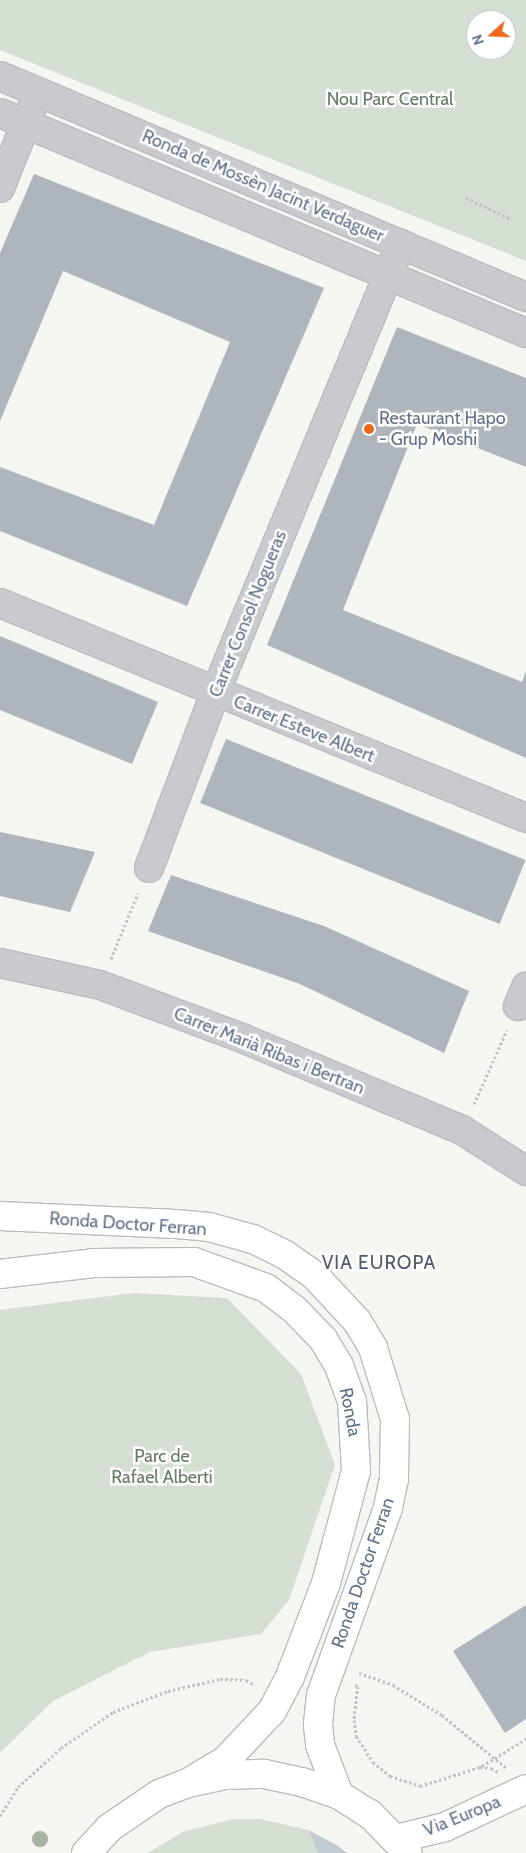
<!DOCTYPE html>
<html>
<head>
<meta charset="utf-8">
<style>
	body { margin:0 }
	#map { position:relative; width:526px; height:1853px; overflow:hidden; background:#f5f6f1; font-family:Cabin,sans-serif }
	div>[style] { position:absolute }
	.green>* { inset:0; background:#d5ded2 }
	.water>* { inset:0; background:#c2cbd2 }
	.building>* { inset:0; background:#afb5bc; transform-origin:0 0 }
	.path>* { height:3px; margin-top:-1.5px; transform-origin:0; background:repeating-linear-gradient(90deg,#c0c2c4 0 2.5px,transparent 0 5px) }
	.roads { filter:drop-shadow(1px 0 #b9bdc2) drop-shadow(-1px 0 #b9bdc2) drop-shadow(0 1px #b9bdc2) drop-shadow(0 -1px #b9bdc2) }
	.street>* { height:28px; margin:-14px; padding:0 14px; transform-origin:14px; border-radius:14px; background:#c8cace }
	.secondary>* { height:28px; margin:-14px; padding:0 14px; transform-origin:14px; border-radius:14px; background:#fff }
	.trees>* { width:16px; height:16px; margin:-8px; border-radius:50%; background:#a5b3a2 }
	.dots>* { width:14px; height:14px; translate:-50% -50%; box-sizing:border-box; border:2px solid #fff; border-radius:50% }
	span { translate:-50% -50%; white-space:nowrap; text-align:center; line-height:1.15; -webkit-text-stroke:5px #fff; paint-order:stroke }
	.park-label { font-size:18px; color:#637c62 }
	.street-label { font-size:18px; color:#627185 }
	.poi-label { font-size:18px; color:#627185 }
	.left { translate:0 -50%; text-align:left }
	.neighbourhood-label { font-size:19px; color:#515b69; letter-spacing:1px }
	.north { position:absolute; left:466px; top:10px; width:50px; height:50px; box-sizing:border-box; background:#fff; border:1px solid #c0c6ce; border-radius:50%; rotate:250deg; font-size:14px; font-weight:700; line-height:20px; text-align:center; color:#627185 }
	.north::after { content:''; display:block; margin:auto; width:18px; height:22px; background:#ef6718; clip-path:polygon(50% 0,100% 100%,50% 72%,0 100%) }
</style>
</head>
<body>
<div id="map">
	<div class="green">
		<i style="clip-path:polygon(evenodd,0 0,526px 0,526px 261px,0 50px,0 0,476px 20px,506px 20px,506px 50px,476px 50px,476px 20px)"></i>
		<i style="clip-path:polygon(133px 1293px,227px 1298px,301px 1374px,335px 1465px,289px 1600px,261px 1634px,150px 1652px,53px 1701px,0 1753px,0 1310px)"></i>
		<i style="clip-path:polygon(234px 1819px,260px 1819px,308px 1830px,318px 1853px,148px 1853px,183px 1832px)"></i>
	</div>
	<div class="water">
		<i style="clip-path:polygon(308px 1830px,335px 1844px,347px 1853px,318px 1853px)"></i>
	</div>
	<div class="building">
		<i style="clip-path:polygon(34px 174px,324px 288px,187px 606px,0 531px,0 467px,154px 525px,230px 342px,63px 271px,0 421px,0 253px)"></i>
		<i style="clip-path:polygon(397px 327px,526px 378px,526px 467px,417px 424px,343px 610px,522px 682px,526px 671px,526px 758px,267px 645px)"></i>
		<i style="clip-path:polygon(0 636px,158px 702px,132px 764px,0 710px)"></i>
		<i style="left:226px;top:739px;width:323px;height:69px;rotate:22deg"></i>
		<i style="clip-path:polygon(0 832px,95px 852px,70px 912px,0 896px)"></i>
		<i style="clip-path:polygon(171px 875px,324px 926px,469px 991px,444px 1053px,300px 984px,148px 931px)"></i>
		<i style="clip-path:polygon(526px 1605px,526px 1719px,505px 1733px,453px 1651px)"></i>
	</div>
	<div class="path">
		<i style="left:466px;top:198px;width:50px;rotate:25deg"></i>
		<i style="left:111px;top:959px;width:71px;rotate:-67.8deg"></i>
		<i style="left:474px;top:1104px;width:81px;rotate:-66deg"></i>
		<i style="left:359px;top:1673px;width:36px;rotate:19deg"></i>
		<i style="left:393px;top:1685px;width:57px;rotate:31.5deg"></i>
		<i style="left:442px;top:1715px;width:83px;rotate:39.6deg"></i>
		<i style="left:355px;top:1685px;width:3px;rotate:18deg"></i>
		<i style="left:358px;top:1686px;width:34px;rotate:97deg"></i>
		<i style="left:354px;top:1720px;width:16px;rotate:83deg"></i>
		<i style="left:356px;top:1736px;width:31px;rotate:57deg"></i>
		<i style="left:373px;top:1762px;width:22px;rotate:39deg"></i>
		<i style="left:390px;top:1776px;width:32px;rotate:18deg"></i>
		<i style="left:420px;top:1786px;width:63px;rotate:-17.6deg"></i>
		<i style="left:480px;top:1767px;width:11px;rotate:5deg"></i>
		<i style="left:491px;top:1768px;width:8px;rotate:30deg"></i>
		<i style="left:482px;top:1766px;width:52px;rotate:-31.5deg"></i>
		<i style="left:0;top:1816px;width:34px;rotate:-58deg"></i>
		<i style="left:18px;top:1787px;width:58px;rotate:-42.2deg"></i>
		<i style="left:61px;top:1748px;width:63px;rotate:-34.7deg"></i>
		<i style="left:113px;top:1712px;width:59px;rotate:-20.9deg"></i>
		<i style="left:168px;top:1691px;width:53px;rotate:-13deg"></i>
		<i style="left:220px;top:1679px;width:26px;rotate:2deg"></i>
		<i style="left:246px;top:1680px;width:10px;rotate:29deg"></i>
	</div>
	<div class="roads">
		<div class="street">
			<i style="left:0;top:76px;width:571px;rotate:22.79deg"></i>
			<i style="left:0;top:113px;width:570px;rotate:22.7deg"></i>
			<i style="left:0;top:188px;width:86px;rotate:-68.2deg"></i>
			<i style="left:0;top:603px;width:568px;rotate:22.23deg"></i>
			<i style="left:149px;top:868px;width:187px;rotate:-69.3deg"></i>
			<i style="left:215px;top:693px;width:486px;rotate:-67.5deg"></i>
			<i style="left:0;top:963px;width:102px;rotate:12.4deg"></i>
			<i style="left:100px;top:985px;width:152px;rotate:20.5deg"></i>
			<i style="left:242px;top:1038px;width:238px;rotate:22.7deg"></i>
			<i style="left:462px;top:1130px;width:76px;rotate:32.6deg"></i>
			<i style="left:518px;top:1006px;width:21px;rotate:-67deg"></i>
		</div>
		<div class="secondary">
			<i style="left:0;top:1216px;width:176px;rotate:2.6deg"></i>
			<i style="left:176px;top:1224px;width:33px;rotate:5deg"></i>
			<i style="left:209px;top:1227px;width:46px;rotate:15.3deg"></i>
			<i style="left:253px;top:1239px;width:34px;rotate:26deg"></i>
			<i style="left:284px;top:1254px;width:38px;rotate:35deg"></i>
			<i style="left:315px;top:1276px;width:62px;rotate:47deg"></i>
			<i style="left:357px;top:1321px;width:31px;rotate:59deg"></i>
			<i style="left:373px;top:1348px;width:74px;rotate:72.8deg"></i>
			<i style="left:395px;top:1419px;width:60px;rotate:91deg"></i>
			<i style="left:394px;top:1479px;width:30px;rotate:102deg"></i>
			<i style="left:388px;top:1508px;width:199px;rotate:109.7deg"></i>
			<i style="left:321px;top:1695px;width:30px;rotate:96deg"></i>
			<i style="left:318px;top:1725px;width:20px;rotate:84deg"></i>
			<i style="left:320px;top:1745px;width:53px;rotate:69.2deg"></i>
			<i style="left:0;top:1274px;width:94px;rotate:-6.7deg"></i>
			<i style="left:93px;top:1263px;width:101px;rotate:-0.6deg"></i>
			<i style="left:194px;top:1262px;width:77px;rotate:19.9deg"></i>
			<i style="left:266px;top:1288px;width:35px;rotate:37deg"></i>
			<i style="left:294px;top:1309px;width:42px;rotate:46deg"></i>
			<i style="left:323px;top:1339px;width:31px;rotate:59deg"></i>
			<i style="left:339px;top:1366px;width:37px;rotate:70deg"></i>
			<i style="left:352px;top:1401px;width:70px;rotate:86.7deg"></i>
			<i style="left:356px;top:1471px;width:116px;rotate:105deg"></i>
			<i style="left:326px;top:1583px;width:101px;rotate:111deg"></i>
			<i style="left:290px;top:1677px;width:40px;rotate:118deg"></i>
			<i style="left:271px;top:1712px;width:66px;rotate:133.2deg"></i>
			<i style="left:226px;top:1760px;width:44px;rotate:148.8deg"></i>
			<i style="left:396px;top:1839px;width:50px;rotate:-13.8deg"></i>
			<i style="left:445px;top:1827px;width:89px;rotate:-25.1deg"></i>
			<i style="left:86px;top:1853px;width:34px;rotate:-47deg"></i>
			<i style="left:109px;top:1828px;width:60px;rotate:-34.2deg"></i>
			<i style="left:159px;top:1794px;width:31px;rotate:-21deg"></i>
			<i style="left:188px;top:1783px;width:39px;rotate:-12deg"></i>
			<i style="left:226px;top:1775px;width:38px;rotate:-2deg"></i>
			<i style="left:264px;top:1774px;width:39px;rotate:12deg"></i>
			<i style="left:302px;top:1782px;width:39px;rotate:19deg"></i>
			<i style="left:339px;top:1795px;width:36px;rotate:32deg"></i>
			<i style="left:370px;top:1814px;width:54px;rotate:45.7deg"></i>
		</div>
	</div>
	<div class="trees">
		<i style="left:40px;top:1839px"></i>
	</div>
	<div class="dots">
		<i style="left:369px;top:429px;background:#ef6718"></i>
	</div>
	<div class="park-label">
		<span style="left:390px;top:99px">Nou Parc Central</span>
		<span style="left:162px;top:1467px">Parc de<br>Rafael Alberti</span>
	</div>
	<div class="street-label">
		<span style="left:263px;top:186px;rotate:23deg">Ronda de Mossèn Jacint Verdaguer</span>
		<span style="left:248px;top:614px;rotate:-68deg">Carrer Consol Nogueras</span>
		<span style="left:304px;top:729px;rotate:22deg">Carrer Esteve Albert</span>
		<span style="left:269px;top:1051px;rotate:22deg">Carrer Marià Ribas i Bertran</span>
		<span style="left:128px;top:1224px;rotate:4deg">Ronda Doctor Ferran</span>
		<span style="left:350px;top:1412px;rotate:79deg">Ronda</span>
		<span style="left:363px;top:1573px;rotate:-71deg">Ronda Doctor Ferran</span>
		<span style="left:462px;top:1816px;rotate:-22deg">Via Europa</span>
	</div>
	<div class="poi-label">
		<span class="left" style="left:379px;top:429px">Restaurant Hapo<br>- Grup Moshi</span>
	</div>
	<div class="neighbourhood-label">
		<span style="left:379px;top:1263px">VIA EUROPA</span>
	</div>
	<div class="north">N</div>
</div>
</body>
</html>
